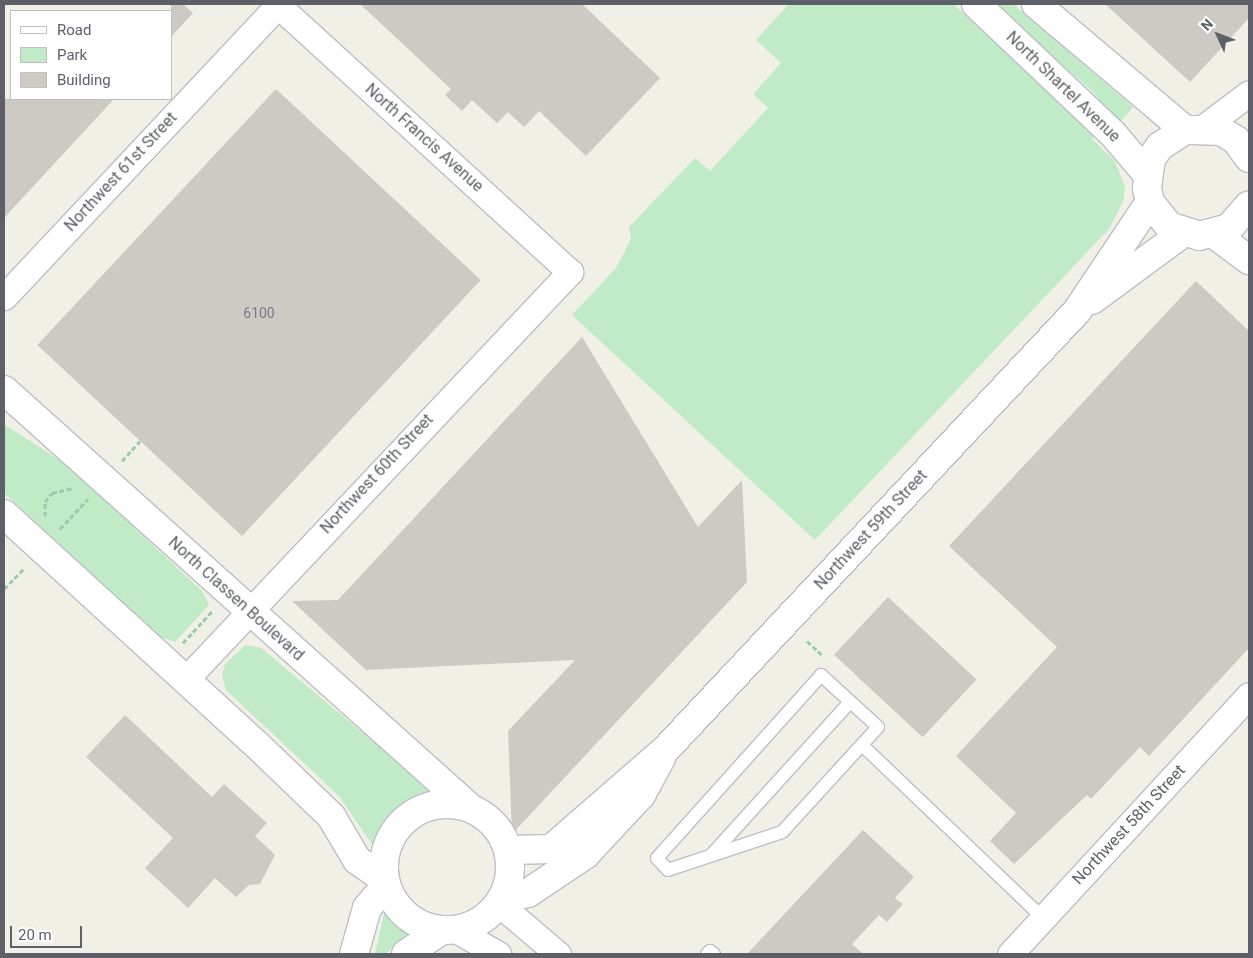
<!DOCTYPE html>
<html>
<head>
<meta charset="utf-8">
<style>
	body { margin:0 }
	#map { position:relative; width:1253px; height:958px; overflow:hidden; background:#f1f0e6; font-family:Roboto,sans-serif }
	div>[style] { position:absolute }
	.green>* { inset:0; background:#c0ebc6 }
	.building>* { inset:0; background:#cccac3; transform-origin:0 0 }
	.path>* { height:3px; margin-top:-1.5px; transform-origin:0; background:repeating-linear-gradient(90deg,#98ccaf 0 5px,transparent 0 7.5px) }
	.roads { filter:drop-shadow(1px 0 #bdbfc6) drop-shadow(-1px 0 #bdbfc6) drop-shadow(0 1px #bdbfc6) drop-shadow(0 -1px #bdbfc6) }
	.lane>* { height:12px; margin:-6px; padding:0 6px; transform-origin:6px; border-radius:6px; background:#fff }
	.street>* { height:25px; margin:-12.5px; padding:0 12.5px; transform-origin:12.5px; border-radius:12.5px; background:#fff }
	.secondary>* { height:28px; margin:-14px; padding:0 14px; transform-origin:14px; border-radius:14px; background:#fff }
	.secondary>.ring { margin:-14px; padding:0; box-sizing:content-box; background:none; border:28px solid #fff; border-radius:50% }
	span { translate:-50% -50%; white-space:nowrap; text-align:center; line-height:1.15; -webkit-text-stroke:4.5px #fff; paint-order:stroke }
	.number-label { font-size:14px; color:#797a7f }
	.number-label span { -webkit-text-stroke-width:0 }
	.street-label { font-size:16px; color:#5d6068 }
	.frame { position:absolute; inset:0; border:5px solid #5d6068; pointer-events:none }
	.legend { position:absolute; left:10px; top:10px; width:162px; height:90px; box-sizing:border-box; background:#fff; border:1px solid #bebfc3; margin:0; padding:6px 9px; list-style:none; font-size:15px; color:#5d6068 }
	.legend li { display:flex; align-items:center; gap:10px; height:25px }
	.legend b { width:25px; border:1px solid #bebfc3 }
	.north { position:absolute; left:1193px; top:10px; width:50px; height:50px; -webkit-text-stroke:4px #fff; paint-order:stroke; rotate:313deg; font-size:14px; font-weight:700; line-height:20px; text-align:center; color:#5d6068 }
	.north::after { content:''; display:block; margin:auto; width:18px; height:22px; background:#5d6068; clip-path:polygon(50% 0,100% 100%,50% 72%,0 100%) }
	.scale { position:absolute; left:10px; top:926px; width:72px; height:22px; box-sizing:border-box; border:2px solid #5d6068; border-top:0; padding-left:6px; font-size:15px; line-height:18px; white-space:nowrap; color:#5d6068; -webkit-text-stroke:4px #fff; paint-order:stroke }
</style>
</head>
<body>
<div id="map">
	<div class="green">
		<i style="clip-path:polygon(789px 4px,953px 4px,1097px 134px,1092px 139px,1115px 161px,1125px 187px,1123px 202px,1109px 229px,815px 540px,572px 315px,616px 268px,631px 239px,629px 227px,695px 158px,710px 171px,768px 108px,753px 94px,781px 63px,756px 40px)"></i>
		<i style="clip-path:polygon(995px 4px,1013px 4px,1133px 107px,1119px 123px,1093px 92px)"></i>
		<i style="clip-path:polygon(5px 425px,66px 464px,203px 592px,209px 605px,175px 642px,161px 637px,4px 493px)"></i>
		<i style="clip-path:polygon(246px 645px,261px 648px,434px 792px,409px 802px,391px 816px,374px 847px,339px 796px,226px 690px,222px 675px,225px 664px)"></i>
		<i style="clip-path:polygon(385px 909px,411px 933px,385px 954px,375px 954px)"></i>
	</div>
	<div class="building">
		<i style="clip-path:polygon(171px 4px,183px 4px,193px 13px,171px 37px)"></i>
		<i style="clip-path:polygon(360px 4px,582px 4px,660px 78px,586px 156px,539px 111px,524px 127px,508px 112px,497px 123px,472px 100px,462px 111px,445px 95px,451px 89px)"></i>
		<i style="clip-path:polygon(1105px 4px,1249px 4px,1249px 18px,1190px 82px)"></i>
		<i style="left:276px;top:89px;width:280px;height:350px;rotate:43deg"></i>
		<i style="clip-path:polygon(4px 99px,114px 99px,4px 218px)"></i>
		<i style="clip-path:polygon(1196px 281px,1249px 331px,1249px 648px,1149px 756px,1140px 747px,1091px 799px,1087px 795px,1014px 864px,990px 841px,1016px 813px,956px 756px,1057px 647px,949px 546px)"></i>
		<i style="clip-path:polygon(582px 337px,698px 527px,742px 480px,747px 582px,512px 834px,508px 731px,575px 660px,366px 670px,292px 601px,338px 600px)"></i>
		<i style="left:888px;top:597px;width:121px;height:79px;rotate:43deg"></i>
		<i style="clip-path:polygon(125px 715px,212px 797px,224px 784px,267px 823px,255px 836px,275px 855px,260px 884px,249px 885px,236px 897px,215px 878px,188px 908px,145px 868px,173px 838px,86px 757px)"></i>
		<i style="clip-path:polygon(863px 830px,914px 877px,895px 898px,903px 904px,887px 922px,879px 915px,852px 944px,863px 954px,747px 954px)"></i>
	</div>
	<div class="path">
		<i style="left:122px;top:461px;width:27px;rotate:-48deg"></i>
		<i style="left:45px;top:516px;width:14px;rotate:-90deg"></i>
		<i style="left:45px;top:502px;width:11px;rotate:-52deg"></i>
		<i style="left:52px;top:493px;width:22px;rotate:-13deg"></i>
		<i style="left:60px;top:529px;width:41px;rotate:-47deg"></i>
		<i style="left:4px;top:589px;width:30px;rotate:-46deg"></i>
		<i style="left:807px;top:641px;width:22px;rotate:43deg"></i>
		<i style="left:183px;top:643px;width:45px;rotate:-47.7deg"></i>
	</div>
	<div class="roads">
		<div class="lane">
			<i style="left:821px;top:675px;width:77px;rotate:42.4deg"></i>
			<i style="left:878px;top:727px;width:142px;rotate:132.4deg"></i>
			<i style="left:782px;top:832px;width:120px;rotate:161.6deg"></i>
			<i style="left:668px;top:870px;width:16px;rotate:-133deg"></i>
			<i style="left:657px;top:858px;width:246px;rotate:-48.1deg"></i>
			<i style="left:862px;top:745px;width:250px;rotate:43.7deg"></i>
			<i style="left:713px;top:853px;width:204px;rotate:-47.8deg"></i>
			<i style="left:707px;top:954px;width:4px;rotate:-45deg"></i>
			<i style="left:710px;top:951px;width:5px;rotate:37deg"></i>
		</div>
		<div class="street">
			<i style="left:1204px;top:127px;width:56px;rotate:-37.1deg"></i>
			<i style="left:4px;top:297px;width:402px;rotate:-46.8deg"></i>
			<i style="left:186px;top:679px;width:560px;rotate:-46.67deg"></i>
			<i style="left:570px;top:272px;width:396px;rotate:-137.6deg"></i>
			<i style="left:498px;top:903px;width:79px;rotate:40.4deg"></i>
			<i style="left:454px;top:929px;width:51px;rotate:29.6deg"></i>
			<i style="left:1010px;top:954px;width:352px;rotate:-47.3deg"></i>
		</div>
		<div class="secondary">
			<i style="left:976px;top:4px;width:189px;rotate:43.5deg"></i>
			<i style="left:1113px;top:134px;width:52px;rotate:49.6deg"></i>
			<i style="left:1036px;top:4px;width:195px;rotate:40.2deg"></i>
			<i style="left:1249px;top:158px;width:22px;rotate:-126deg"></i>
			<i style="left:1236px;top:140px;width:17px;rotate:-149deg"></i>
			<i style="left:1221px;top:131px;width:36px;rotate:-178deg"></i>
			<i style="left:1185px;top:130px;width:30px;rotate:147deg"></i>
			<i style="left:1160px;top:146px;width:16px;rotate:125deg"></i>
			<i style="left:1151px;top:159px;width:29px;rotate:98deg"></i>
			<i style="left:1147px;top:188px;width:14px;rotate:78deg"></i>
			<i style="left:1150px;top:202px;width:31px;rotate:52deg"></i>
			<i style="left:1169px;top:226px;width:32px;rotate:18deg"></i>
			<i style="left:1199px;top:236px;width:31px;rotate:-15deg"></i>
			<i style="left:1229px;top:228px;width:30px;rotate:-49deg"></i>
			<i style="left:1214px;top:234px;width:44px;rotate:36.6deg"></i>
			<i style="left:1092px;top:300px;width:113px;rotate:-36.4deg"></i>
			<i style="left:4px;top:390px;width:625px;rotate:41.88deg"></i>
			<i style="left:4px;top:514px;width:343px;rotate:42.4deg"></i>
			<i style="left:257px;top:745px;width:103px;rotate:43.8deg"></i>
			<i style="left:331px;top:816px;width:51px;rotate:59.4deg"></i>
			<i style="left:357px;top:860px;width:33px;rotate:35deg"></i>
			<i class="ring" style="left:384px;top:804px;width:98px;height:98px"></i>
			<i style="left:508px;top:850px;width:43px;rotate:-1.3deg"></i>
			<i style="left:551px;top:849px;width:152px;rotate:-41deg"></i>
			<i style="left:666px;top:749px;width:601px;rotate:-46.82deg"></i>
			<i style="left:1077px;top:311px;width:131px;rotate:-56.2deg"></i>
			<i style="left:501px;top:900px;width:28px;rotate:-15deg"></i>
			<i style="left:528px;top:893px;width:69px;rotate:-33.7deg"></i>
			<i style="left:585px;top:855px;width:82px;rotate:-47deg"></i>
			<i style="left:641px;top:795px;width:42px;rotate:-61.6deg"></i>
			<i style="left:354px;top:954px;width:48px;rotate:-74.2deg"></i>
			<i style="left:367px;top:908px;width:30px;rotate:-50deg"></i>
			<i style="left:406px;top:954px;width:43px;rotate:-33.7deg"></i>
		</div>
	</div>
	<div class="number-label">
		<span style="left:259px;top:313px">6100</span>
	</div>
	<div class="street-label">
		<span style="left:1063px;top:87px;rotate:44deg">North Shartel Avenue</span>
		<span style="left:424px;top:138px;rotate:42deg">North Francis Avenue</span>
		<span style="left:121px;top:172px;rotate:-47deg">Northwest 61st Street</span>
		<span style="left:377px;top:474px;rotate:-47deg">Northwest 60th Street</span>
		<span style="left:871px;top:530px;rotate:-47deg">Northwest 59th Street</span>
		<span style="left:236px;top:599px;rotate:42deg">North Classen Boulevard</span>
		<span style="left:1129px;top:825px;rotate:-47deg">Northwest 58th Street</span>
	</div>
	<div class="frame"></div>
	<ul class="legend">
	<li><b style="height:6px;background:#fff"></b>Road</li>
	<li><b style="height:14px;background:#c0ebc6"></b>Park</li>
	<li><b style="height:14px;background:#cccac3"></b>Building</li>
	</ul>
	<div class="north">N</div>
	<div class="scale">20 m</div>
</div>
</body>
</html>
